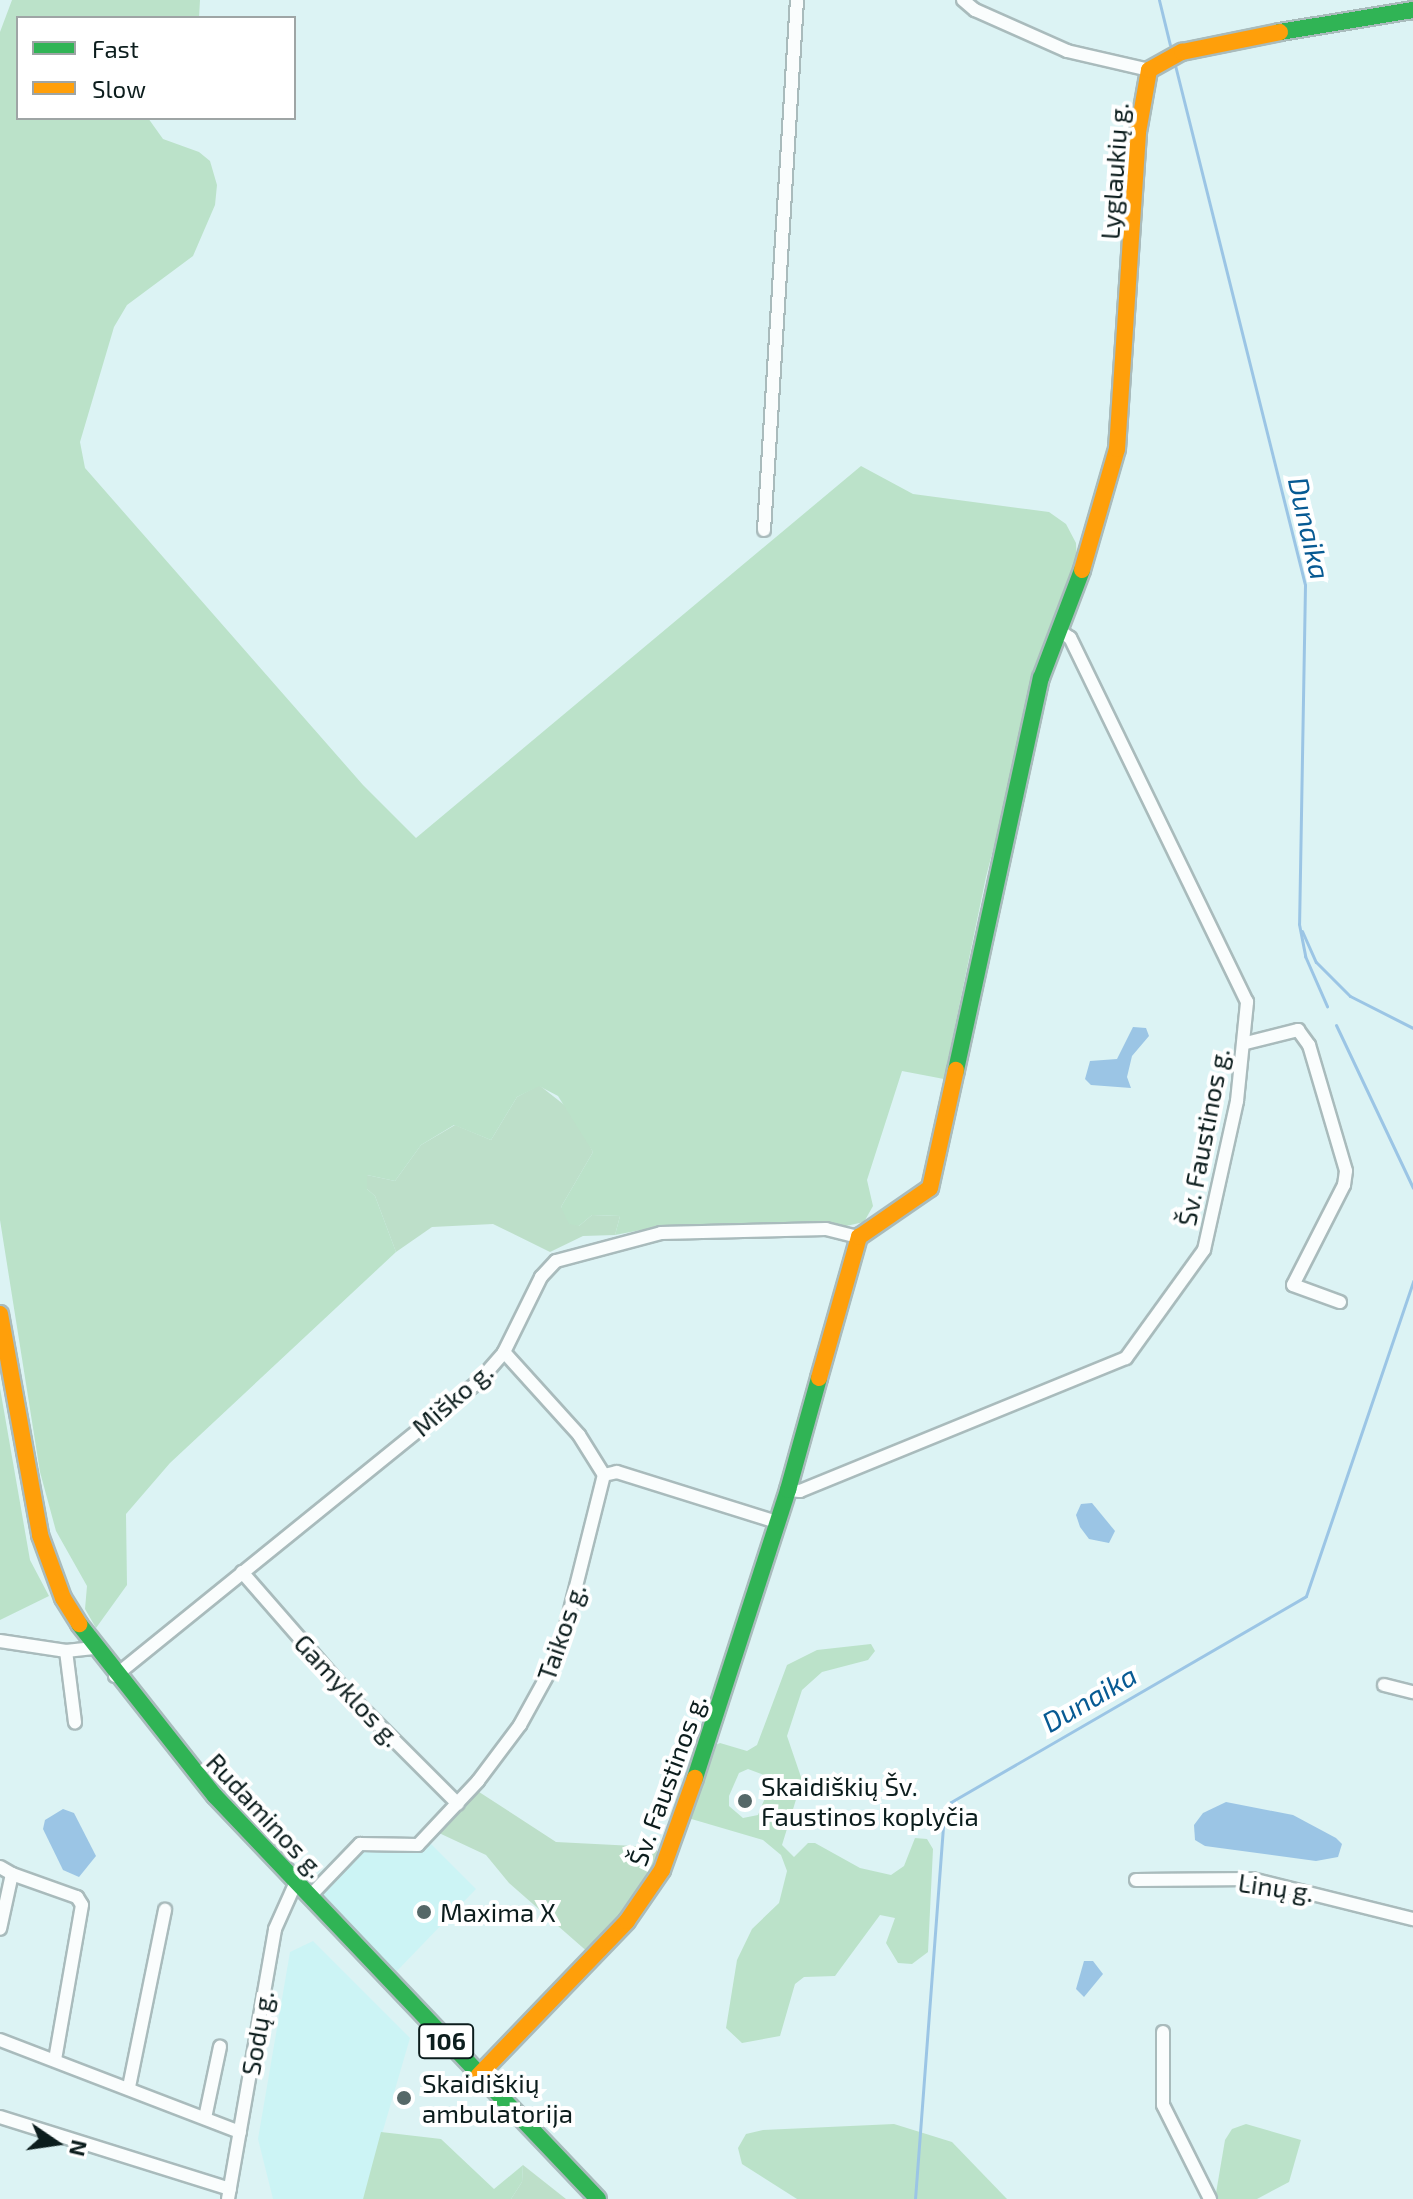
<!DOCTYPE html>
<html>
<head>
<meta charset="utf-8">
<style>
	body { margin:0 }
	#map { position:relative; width:1413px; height:2199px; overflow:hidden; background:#dcf3f4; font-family:"Exo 2",sans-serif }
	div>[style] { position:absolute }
	.built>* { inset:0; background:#ccf4f5 }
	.green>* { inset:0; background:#bddfc9 }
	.forest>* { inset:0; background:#bbe2c9 }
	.water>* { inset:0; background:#9bc5e5 }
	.stream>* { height:3px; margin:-1.5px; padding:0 1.5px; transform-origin:1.5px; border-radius:1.5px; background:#9bc5e5 }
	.roads { filter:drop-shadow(2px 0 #a9bbbc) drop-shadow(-2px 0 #a9bbbc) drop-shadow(0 2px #a9bbbc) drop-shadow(0 -2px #a9bbbc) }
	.street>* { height:12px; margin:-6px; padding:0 6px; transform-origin:6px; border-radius:6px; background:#fafdfd }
	.fast>* { height:16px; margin:-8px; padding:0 8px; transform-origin:8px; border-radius:8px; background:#30b455 }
	.slow>* { height:16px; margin:-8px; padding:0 8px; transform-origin:8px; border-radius:8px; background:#ff9f0a }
	.dots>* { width:22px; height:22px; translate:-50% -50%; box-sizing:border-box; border:4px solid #fff; border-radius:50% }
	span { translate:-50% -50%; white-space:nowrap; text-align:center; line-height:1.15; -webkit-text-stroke:8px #fff; paint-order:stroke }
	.shield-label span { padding:2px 6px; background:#fff; border:2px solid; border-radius:6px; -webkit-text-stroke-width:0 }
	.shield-label { font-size:24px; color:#0c1d1d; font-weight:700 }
	.street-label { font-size:26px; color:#0c1d1d }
	.poi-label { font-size:26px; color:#0c1d1d }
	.left { translate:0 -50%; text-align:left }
	.water-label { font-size:28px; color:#075a93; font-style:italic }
	.legend { position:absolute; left:16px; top:16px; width:280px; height:104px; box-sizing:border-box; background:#fff; border:2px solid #9ea5a5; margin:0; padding:10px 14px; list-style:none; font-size:24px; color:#0c1d1d }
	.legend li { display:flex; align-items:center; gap:16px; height:40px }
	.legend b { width:40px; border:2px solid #9ea5a5 }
	.north { position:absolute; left:16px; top:2103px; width:80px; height:80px; -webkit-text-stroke:6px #fff; paint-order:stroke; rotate:103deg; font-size:22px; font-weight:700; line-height:32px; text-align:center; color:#0c1d1d }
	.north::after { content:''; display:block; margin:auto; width:28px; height:36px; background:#0c1d1d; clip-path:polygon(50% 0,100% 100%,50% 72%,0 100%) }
</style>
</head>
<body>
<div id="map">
	<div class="built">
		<i style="clip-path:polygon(429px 1842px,476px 1889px,395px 1973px,320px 1894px,364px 1845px)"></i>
		<i style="clip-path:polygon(313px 1941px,410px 2038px,363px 2199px,273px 2199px,258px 2139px,290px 1952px)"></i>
	</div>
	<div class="green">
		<i style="clip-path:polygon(539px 1085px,572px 1111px,593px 1152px,561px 1207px,579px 1226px,592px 1215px,620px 1216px,615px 1235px,583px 1236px,550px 1252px,493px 1224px,432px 1227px,396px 1252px,375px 1196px,367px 1189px,367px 1175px,395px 1181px,421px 1145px,455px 1125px,491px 1140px,517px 1097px)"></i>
		<i style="clip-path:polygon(476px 1790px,556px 1842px,654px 1847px,660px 1854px,638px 1898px,590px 1954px,509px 1883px,486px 1855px,439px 1833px)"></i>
		<i style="clip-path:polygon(523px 2165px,566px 2199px,511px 2199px,522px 2182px)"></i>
	</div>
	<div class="forest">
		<i style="clip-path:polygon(12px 0,200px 0,199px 18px,18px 18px,18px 118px,148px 118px,163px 139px,199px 152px,210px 161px,217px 185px,215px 205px,193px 256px,127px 305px,114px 327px,80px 442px,85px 468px,363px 785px,416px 838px,861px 466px,913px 494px,1049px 512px,1066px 524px,1076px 543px,1077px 565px,1044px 652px,986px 877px,944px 1079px,902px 1071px,867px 1180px,873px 1206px,864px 1222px,846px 1226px,667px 1225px,615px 1235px,620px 1216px,592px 1215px,579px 1226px,569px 1224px,561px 1207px,593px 1152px,558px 1096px,539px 1086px,517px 1097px,491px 1140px,454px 1125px,421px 1145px,395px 1181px,367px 1175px,367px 1189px,375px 1196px,396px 1252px,170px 1463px,126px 1514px,127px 1585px,96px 1628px,85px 1609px,87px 1586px,56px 1531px,40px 1472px,0 1220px,0 32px)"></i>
		<i style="clip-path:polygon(0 1388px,30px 1560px,49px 1596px,0 1620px)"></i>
		<i style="clip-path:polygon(evenodd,871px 1644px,875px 1651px,868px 1660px,822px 1672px,802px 1690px,787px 1736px,802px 1780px,782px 1845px,794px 1857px,808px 1843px,815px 1843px,860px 1868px,891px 1875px,904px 1866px,915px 1838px,927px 1839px,933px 1849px,928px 1952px,912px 1964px,898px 1963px,886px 1943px,895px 1918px,880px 1915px,835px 1976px,804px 1977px,795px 1984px,780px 2036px,742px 2043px,726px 2028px,737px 1960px,752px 1929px,779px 1903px,787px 1871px,781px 1855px,763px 1840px,688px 1818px,711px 1747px,720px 1743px,747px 1751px,757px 1745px,787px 1665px,817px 1650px,871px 1644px,748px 1769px,764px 1775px,769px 1788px,758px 1815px,743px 1818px,729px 1806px,729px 1796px,739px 1773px,748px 1769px)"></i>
		<i style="clip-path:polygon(894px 2124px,952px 2142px,1007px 2199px,797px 2199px,742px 2164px,738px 2148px,746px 2134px,763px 2130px)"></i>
		<i style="clip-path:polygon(1246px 2124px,1301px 2140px,1289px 2182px,1257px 2199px,1215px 2199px,1225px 2140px,1232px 2129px)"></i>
		<i style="clip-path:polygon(381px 2132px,441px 2139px,494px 2189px,523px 2165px,522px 2182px,511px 2199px,363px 2199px)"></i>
	</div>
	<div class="water">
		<i style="clip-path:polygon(1133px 1027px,1146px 1028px,1149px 1036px,1132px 1056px,1127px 1077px,1131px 1088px,1091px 1085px,1085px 1079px,1090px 1061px,1117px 1059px)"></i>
		<i style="clip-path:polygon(1092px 1503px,1115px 1531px,1109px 1543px,1089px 1539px,1080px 1527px,1076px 1515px,1081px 1504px)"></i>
		<i style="clip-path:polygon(1226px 1802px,1293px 1815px,1336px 1838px,1342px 1844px,1338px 1857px,1316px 1861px,1205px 1846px,1195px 1840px,1194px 1825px,1203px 1813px)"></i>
		<i style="clip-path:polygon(63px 1809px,74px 1813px,96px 1856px,79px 1877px,63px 1870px,43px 1829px,45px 1820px)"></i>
		<i style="clip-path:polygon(1084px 1961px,1093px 1961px,1103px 1974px,1084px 1997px,1076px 1989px)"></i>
	</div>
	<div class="stream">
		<i style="left:1159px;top:0;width:46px;rotate:76.3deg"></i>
		<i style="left:1175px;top:65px;width:536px;rotate:75.96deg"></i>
		<i style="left:1305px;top:585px;width:339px;rotate:91deg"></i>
		<i style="left:1299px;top:924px;width:33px;rotate:79deg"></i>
		<i style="left:1305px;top:956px;width:55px;rotate:66.3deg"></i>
		<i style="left:1302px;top:931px;width:34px;rotate:66deg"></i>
		<i style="left:1316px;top:962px;width:48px;rotate:45deg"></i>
		<i style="left:1350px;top:996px;width:71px;rotate:26.9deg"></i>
		<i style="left:1336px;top:1025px;width:180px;rotate:64.7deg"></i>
		<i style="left:915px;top:2199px;width:388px;rotate:-85.7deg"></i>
		<i style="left:944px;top:1812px;width:12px;rotate:-55deg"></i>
		<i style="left:951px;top:1802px;width:410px;rotate:-30.1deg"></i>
		<i style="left:1306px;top:1596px;width:333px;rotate:-71.2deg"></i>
	</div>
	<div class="roads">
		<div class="street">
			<i style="left:963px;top:0;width:16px;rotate:40deg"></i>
			<i style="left:975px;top:10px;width:101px;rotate:24deg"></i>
			<i style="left:1067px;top:51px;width:84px;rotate:13deg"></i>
			<i style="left:764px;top:530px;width:531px;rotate:-86.44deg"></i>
			<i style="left:1246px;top:1043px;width:54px;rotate:-14deg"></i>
			<i style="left:1298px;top:1030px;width:19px;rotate:54deg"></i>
			<i style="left:1309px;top:1045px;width:131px;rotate:73.6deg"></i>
			<i style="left:1346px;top:1171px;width:14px;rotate:98deg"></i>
			<i style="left:1344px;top:1185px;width:112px;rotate:117deg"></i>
			<i style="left:1293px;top:1285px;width:50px;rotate:19.9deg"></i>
			<i style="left:504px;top:1352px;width:112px;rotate:47.9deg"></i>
			<i style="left:579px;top:1435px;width:47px;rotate:58deg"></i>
			<i style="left:788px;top:1490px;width:12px;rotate:5deg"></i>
			<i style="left:800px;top:1491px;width:352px;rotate:-22.2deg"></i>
			<i style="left:1126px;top:1358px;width:133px;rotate:-54.2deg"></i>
			<i style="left:1204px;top:1250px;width:153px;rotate:-77.5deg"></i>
			<i style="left:1237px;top:1101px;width:100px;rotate:-84.2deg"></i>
			<i style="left:1247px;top:1002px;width:405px;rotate:-115.9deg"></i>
			<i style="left:1070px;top:638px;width:12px;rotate:-145deg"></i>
			<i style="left:242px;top:1572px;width:166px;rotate:48.9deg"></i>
			<i style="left:351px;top:1697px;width:151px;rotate:45deg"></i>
			<i style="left:0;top:1641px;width:67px;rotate:8.6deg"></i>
			<i style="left:66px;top:1651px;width:28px;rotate:-6deg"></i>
			<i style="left:66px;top:1651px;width:72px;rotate:82.8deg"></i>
			<i style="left:115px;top:1676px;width:470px;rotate:-39deg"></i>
			<i style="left:480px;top:1380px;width:37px;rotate:-49deg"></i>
			<i style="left:504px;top:1352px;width:84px;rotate:-63.7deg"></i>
			<i style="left:541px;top:1277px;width:22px;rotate:-47deg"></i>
			<i style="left:556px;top:1261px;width:109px;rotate:-14.9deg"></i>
			<i style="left:661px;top:1233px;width:165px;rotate:-1.4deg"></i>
			<i style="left:826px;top:1229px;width:34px;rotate:14deg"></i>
			<i style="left:1384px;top:1685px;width:30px;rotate:14deg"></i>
			<i style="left:0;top:1867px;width:14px;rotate:30deg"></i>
			<i style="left:12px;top:1874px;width:56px;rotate:102.3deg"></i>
			<i style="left:12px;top:1874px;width:69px;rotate:19.5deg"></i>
			<i style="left:77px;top:1897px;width:9px;rotate:58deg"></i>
			<i style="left:82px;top:1905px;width:156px;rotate:99.9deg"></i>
			<i style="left:1136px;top:1880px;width:116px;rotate:-0.5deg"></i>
			<i style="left:1252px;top:1879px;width:166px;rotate:14deg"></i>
			<i style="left:309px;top:1897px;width:74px;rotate:-46.1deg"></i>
			<i style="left:360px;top:1844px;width:58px;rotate:1deg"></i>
			<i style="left:418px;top:1845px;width:88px;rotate:-46.8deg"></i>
			<i style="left:478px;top:1781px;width:70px;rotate:-53.1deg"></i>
			<i style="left:520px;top:1725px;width:81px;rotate:-61.2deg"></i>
			<i style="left:559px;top:1654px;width:185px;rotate:-75.9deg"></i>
			<i style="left:604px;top:1475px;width:13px;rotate:-13deg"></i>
			<i style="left:617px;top:1472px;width:168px;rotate:17.4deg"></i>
			<i style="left:1163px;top:2032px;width:73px;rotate:90deg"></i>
			<i style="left:1163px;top:2105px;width:105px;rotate:63.4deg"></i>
			<i style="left:0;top:2040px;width:257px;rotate:21deg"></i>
			<i style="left:129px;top:2087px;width:181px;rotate:-78.5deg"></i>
			<i style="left:0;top:2117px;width:241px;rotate:17.4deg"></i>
			<i style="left:205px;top:2118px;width:73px;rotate:-78.1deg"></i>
			<i style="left:228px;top:2199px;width:274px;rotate:-80.1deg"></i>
			<i style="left:275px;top:1929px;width:51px;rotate:-65.9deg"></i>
		</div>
		<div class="fast">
			<i style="left:1280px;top:32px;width:135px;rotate:-9.4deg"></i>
			<i style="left:956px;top:1070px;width:401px;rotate:-77.8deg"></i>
			<i style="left:1041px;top:678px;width:116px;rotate:-69.2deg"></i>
			<i style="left:79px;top:1624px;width:219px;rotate:51.7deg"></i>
			<i style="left:215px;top:1796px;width:556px;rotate:46.46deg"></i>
			<i style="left:695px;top:1778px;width:303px;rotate:-72.1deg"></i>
			<i style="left:788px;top:1490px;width:116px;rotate:-74.5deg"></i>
		</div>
		<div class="slow">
			<i style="left:1082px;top:570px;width:126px;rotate:-73.9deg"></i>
			<i style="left:1117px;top:449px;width:318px;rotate:-86.2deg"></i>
			<i style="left:1138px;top:132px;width:63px;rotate:-79.9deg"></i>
			<i style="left:1149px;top:70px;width:38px;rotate:-29deg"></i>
			<i style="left:1182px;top:52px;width:100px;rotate:-11.5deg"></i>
			<i style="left:0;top:1314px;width:225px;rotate:79.7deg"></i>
			<i style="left:40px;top:1535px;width:67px;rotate:69.9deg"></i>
			<i style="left:63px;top:1598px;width:31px;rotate:58deg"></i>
			<i style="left:819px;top:1378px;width:147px;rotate:-74.2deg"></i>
			<i style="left:859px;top:1237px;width:86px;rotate:-34.6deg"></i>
			<i style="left:930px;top:1188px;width:121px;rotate:-77.6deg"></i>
			<i style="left:478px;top:2076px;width:215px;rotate:-46.1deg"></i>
			<i style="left:627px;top:1921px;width:62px;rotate:-55.5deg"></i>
			<i style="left:662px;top:1870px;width:98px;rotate:-70.3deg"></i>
		</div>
	</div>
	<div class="dots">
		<i style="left:745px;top:1801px;background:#556868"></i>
		<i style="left:424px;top:1912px;background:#556868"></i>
		<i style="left:404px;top:2098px;background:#556868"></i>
	</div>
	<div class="shield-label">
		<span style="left:446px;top:2041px">106</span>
	</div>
	<div class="street-label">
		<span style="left:1114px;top:171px;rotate:-86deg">Lyglaukių g.</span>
		<span style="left:1203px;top:1137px;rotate:-79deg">Šv. Faustinos g.</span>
		<span style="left:452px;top:1399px;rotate:-41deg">Miško g.</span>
		<span style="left:561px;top:1632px;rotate:-71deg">Taikos g.</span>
		<span style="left:348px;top:1690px;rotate:47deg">Gamyklos g.</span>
		<span style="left:667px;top:1780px;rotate:-70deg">Šv. Faustinos g.</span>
		<span style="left:266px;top:1815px;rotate:47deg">Rudaminos g.</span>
		<span style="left:1276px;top:1887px;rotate:8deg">Linų g.</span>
		<span style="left:257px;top:2033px;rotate:-80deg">Sodų g.</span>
	</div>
	<div class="poi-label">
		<span class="left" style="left:761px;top:1801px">Skaidiškių Šv.<br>Faustinos koplyčia</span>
		<span class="left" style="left:440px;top:1912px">Maxima X</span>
		<span class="left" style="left:422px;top:2098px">Skaidiškių<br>ambulatorija</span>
	</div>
	<div class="water-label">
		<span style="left:1310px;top:528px;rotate:77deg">Dunaika</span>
		<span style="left:1089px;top:1698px;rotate:-30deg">Dunaika</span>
	</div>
	<ul class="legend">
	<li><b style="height:10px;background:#30b455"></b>Fast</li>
	<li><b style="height:10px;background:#ff9f0a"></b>Slow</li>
	</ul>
	<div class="north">N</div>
</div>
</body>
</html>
